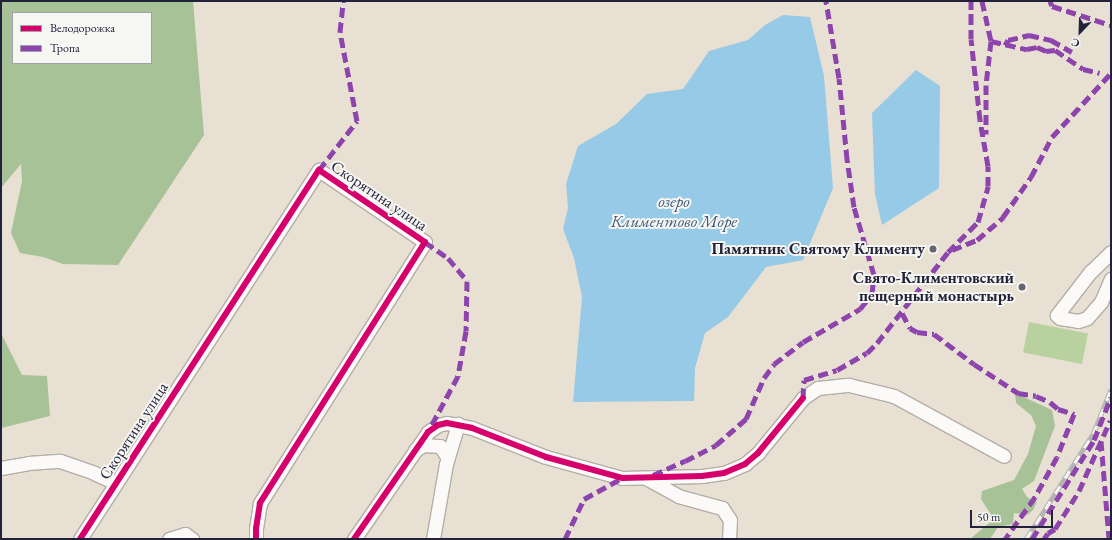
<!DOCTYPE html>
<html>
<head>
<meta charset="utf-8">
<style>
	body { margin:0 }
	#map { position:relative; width:1112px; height:540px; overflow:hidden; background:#e8e0d2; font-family:"EB Garamond",serif }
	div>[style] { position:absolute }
	.green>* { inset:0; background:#b8d19f; transform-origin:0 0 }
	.forest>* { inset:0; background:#a8c297 }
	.water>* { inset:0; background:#97cae6 }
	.roads { filter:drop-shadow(1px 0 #b3aea7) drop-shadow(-1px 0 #b3aea7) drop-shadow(0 1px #b3aea7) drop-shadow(0 -1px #b3aea7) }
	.minor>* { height:13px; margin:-6.5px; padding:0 6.5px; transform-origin:6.5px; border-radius:6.5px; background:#fcfaf8 }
	.rail>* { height:4.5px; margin-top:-2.25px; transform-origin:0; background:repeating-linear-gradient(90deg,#f6f6f2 0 9px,#b3b2b3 0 18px); box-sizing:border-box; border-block:1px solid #b3b2b3 }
	.quiet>* { height:5px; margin-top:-2.5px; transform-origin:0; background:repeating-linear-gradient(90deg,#8e44ad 0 10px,transparent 0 15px) }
	.cycleway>* { height:6px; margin:-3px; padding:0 3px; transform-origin:3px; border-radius:3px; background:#d6006c }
	.dots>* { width:11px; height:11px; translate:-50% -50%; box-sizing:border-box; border:2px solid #f6f6f2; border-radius:50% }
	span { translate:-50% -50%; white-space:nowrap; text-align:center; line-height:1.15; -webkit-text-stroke:4px #f6f6f2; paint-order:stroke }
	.street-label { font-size:16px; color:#22223b }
	.poi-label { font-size:16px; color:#22223b; font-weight:700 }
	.right { translate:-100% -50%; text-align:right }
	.water-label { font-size:17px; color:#3f597a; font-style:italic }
	.frame { position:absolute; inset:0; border:2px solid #22223b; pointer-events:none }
	.legend { position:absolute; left:12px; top:12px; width:140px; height:52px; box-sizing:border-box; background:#f6f6f2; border:1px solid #a1a1a9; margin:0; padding:5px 7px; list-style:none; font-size:12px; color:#22223b }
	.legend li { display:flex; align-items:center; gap:8px; height:20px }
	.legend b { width:20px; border:1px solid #a1a1a9 }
	.north { position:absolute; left:1060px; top:12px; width:40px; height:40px; -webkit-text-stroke:3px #f6f6f2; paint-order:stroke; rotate:203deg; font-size:11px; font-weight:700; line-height:16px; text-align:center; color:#22223b }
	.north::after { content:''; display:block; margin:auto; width:14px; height:18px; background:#22223b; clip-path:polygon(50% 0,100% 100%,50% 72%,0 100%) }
	.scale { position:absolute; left:970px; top:510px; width:83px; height:18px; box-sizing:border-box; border:2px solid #22223b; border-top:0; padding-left:5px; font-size:12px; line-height:14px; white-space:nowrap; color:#22223b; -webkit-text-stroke:3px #f6f6f2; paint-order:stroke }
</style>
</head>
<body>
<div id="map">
	<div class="green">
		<i style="left:1029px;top:322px;width:60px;height:31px;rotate:11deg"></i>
	</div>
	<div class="forest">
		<i style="clip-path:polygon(evenodd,1px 1px,193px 1px,204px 135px,118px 265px,63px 264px,43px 257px,20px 253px,11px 233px,22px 181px,21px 164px,1px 188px,1px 1px,13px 13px,151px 13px,151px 63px,13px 63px,13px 13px)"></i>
		<i style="clip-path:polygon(1px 333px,22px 375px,47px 376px,50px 416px,1px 428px)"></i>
		<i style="clip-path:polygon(1015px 393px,1052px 410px,1055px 426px,1034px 481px,1022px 489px,1027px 497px,1037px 502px,1033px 510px,1027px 515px,1014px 513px,1013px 524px,998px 527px,990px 539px,970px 539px,994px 519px,981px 499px,982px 491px,1014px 480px,1028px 454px,1036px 426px,1031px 415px,1016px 403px)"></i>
	</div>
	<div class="water">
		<i style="clip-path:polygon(783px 15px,810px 17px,824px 76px,833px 188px,803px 260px,766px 267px,728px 317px,705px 333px,695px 368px,694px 401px,573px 402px,582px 297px,574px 258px,563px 229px,568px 208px,566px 184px,578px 146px,616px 124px,647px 94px,683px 89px,709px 51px,748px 40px,765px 25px)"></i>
		<i style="clip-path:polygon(916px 70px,940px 86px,939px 188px,882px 225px,875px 194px,872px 113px)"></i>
	</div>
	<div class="roads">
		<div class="minor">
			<i style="left:1111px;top:252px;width:28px;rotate:136deg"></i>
			<i style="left:1091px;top:271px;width:56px;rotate:127.7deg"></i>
			<i style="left:1057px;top:315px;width:4px;rotate:45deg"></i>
			<i style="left:1060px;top:318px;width:18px;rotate:9deg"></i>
			<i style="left:1078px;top:321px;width:9px;rotate:-18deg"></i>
			<i style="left:1087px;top:318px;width:21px;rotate:-49deg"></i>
			<i style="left:1101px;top:302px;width:25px;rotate:-67deg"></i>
			<i style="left:415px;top:450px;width:10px;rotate:-29deg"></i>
			<i style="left:424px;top:445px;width:16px;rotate:4deg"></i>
			<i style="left:440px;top:446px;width:14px;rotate:56deg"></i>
			<i style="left:1px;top:468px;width:27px;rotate:-10deg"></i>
			<i style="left:28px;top:463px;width:32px;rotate:-4deg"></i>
			<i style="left:60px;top:461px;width:36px;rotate:19deg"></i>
			<i style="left:94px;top:473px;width:23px;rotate:25deg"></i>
			<i style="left:646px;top:478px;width:37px;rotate:29deg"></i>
			<i style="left:678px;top:496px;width:46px;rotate:15.3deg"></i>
			<i style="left:722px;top:508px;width:14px;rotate:56deg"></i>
			<i style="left:730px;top:520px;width:19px;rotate:93deg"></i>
			<i style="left:80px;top:539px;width:440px;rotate:-57.1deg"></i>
			<i style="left:319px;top:170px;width:128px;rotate:34.2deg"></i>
			<i style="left:425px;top:242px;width:309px;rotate:122.3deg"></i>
			<i style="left:260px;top:503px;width:26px;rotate:99deg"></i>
			<i style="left:256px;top:529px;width:10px;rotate:90deg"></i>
			<i style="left:169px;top:539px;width:17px;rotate:-17deg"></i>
			<i style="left:185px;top:534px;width:9px;rotate:36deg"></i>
			<i style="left:354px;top:539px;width:130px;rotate:-55.3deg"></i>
			<i style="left:428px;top:432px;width:12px;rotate:-35deg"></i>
			<i style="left:438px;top:425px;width:9px;rotate:-13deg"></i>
			<i style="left:447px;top:423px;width:25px;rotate:11deg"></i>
			<i style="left:472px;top:428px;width:79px;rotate:21.4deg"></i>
			<i style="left:546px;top:457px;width:79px;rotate:15.4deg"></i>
			<i style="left:622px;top:478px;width:80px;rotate:-1.4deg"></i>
			<i style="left:702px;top:476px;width:22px;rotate:-8deg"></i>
			<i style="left:724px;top:473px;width:23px;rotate:-23deg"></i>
			<i style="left:745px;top:464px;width:17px;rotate:-40deg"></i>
			<i style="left:758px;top:453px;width:71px;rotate:-50.7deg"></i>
			<i style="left:803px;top:398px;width:18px;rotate:-34deg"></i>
			<i style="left:818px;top:388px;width:31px;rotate:-6deg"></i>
			<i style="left:849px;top:385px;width:46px;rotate:13.7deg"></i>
			<i style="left:894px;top:396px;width:125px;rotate:28.6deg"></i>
			<i style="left:433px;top:539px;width:76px;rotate:-80.2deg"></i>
			<i style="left:446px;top:464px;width:42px;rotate:-73.3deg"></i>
		</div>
	</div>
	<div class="rail">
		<i style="left:1026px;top:539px;width:125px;rotate:-57.5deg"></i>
		<i style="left:1093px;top:434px;width:48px;rotate:-68.2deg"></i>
	</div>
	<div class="quiet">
		<i style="left:982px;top:1px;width:41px;rotate:77.3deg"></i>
		<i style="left:991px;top:41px;width:44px;rotate:96.5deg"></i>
		<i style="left:986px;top:85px;width:49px;rotate:90deg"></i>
		<i style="left:1050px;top:1px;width:5px;rotate:68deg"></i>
		<i style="left:1052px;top:6px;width:62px;rotate:17.9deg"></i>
		<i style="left:991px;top:41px;width:37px;rotate:13deg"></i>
		<i style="left:1027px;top:49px;width:10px;rotate:-11deg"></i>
		<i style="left:1037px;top:47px;width:10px;rotate:24deg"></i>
		<i style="left:1046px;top:51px;width:9px;rotate:-6deg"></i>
		<i style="left:1055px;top:50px;width:34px;rotate:34deg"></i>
		<i style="left:1083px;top:69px;width:17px;rotate:13deg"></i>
		<i style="left:1005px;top:45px;width:6px;rotate:-59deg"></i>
		<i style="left:1008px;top:40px;width:22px;rotate:-13deg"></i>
		<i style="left:1029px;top:35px;width:23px;rotate:13deg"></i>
		<i style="left:1051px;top:40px;width:24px;rotate:30deg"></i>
		<i style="left:319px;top:170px;width:62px;rotate:-52.2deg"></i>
		<i style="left:357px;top:121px;width:91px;rotate:-100.8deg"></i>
		<i style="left:340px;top:32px;width:31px;rotate:-84deg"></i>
		<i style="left:425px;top:242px;width:28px;rotate:35deg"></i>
		<i style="left:448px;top:258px;width:30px;rotate:50deg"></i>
		<i style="left:467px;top:281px;width:50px;rotate:91.1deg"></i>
		<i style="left:466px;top:331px;width:46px;rotate:100.1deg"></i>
		<i style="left:458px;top:376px;width:59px;rotate:118.3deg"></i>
		<i style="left:952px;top:250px;width:27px;rotate:-22deg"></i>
		<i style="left:977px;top:240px;width:35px;rotate:-41deg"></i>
		<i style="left:1003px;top:217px;width:49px;rotate:-55deg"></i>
		<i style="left:1031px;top:177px;width:45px;rotate:-62.3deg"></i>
		<i style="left:1052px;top:137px;width:87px;rotate:-47.3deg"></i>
		<i style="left:902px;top:313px;width:17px;rotate:62deg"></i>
		<i style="left:910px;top:328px;width:8px;rotate:30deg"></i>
		<i style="left:917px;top:332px;width:17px;rotate:7deg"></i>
		<i style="left:934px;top:334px;width:50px;rotate:36.9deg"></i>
		<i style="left:974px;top:364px;width:53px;rotate:33.4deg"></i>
		<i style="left:1018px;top:393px;width:18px;rotate:9deg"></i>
		<i style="left:1036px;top:396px;width:15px;rotate:23deg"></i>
		<i style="left:1050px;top:402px;width:11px;rotate:41deg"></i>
		<i style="left:1058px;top:409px;width:17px;rotate:17deg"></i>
		<i style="left:1074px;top:414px;width:46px;rotate:111.6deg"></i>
		<i style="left:1057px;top:457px;width:46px;rotate:118.8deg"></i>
		<i style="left:1035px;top:497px;width:52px;rotate:125.5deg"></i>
		<i style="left:803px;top:398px;width:18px;rotate:-87deg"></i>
		<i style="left:804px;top:380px;width:34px;rotate:-17deg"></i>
		<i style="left:837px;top:370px;width:34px;rotate:-30deg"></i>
		<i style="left:867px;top:353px;width:14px;rotate:-45deg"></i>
		<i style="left:877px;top:343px;width:115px;rotate:-52deg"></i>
		<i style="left:948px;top:252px;width:42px;rotate:-45deg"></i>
		<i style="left:978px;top:222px;width:37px;rotate:-74deg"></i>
		<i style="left:988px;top:186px;width:20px;rotate:-90deg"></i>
		<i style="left:988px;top:166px;width:47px;rotate:-99.9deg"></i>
		<i style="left:980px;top:120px;width:81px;rotate:-96.3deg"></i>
		<i style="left:971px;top:39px;width:38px;rotate:-90deg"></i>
		<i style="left:1101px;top:441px;width:98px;rotate:85.3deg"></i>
		<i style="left:653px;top:475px;width:35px;rotate:-24deg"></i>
		<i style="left:685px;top:461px;width:35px;rotate:-27deg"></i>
		<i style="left:716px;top:445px;width:40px;rotate:-41deg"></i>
		<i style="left:746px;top:419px;width:45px;rotate:-66.3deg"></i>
		<i style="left:764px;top:378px;width:17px;rotate:-54deg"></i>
		<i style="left:774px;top:364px;width:36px;rotate:-37deg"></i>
		<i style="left:803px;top:342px;width:66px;rotate:-30.1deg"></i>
		<i style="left:860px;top:309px;width:19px;rotate:-51deg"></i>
		<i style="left:872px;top:294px;width:19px;rotate:-84deg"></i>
		<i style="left:874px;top:275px;width:71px;rotate:-106.4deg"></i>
		<i style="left:854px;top:207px;width:49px;rotate:-98.3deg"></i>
		<i style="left:847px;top:159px;width:81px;rotate:-95.6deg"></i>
		<i style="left:839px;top:78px;width:78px;rotate:-99.6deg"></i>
		<i style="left:565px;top:539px;width:44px;rotate:-64.6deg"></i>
		<i style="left:584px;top:499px;width:43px;rotate:-28.9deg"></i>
		<i style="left:1032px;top:539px;width:117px;rotate:-57.9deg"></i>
		<i style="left:1094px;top:440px;width:46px;rotate:-68.4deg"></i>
		<i style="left:1044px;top:539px;width:7px;rotate:-56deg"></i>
		<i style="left:1048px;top:533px;width:8px;rotate:-30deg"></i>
		<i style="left:1055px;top:529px;width:45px;rotate:-57.7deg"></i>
		<i style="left:1079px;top:491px;width:77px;rotate:-66.1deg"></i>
	</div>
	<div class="cycleway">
		<i style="left:80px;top:539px;width:440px;rotate:-57.1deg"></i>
		<i style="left:319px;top:170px;width:128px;rotate:34.2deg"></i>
		<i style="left:425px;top:242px;width:309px;rotate:122.3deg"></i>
		<i style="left:260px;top:503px;width:26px;rotate:99deg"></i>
		<i style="left:256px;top:529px;width:10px;rotate:90deg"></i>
		<i style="left:354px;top:539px;width:130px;rotate:-55.3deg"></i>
		<i style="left:428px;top:432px;width:12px;rotate:-35deg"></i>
		<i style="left:438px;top:425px;width:9px;rotate:-13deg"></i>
		<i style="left:447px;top:423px;width:25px;rotate:11deg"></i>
		<i style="left:472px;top:428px;width:79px;rotate:21.4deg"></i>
		<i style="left:546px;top:457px;width:79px;rotate:15.4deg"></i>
		<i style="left:622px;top:478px;width:80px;rotate:-1.4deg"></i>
		<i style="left:702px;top:476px;width:22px;rotate:-8deg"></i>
		<i style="left:724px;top:473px;width:23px;rotate:-23deg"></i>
		<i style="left:745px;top:464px;width:17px;rotate:-40deg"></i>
		<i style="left:758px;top:453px;width:71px;rotate:-50.7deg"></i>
	</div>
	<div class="dots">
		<i style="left:933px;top:249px;background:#676470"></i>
		<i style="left:1022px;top:287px;background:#676470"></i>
	</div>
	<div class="street-label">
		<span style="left:379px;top:196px;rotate:34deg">Скорятина улица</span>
		<span style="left:134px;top:431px;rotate:-57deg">Скорятина улица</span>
	</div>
	<div class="poi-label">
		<span class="right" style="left:925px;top:249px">Памятник Святому Клименту</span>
		<span class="right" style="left:1014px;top:287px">Свято-Климентовский<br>пещерный монастырь</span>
	</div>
	<div class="water-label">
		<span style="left:674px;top:212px">озеро<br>Климентово Море</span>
	</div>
	<div class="frame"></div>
	<ul class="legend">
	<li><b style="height:5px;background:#d6006c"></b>Велодорожка</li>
	<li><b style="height:5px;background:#8e44ad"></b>Тропа</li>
	</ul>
	<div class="north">С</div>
	<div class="scale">50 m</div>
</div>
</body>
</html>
